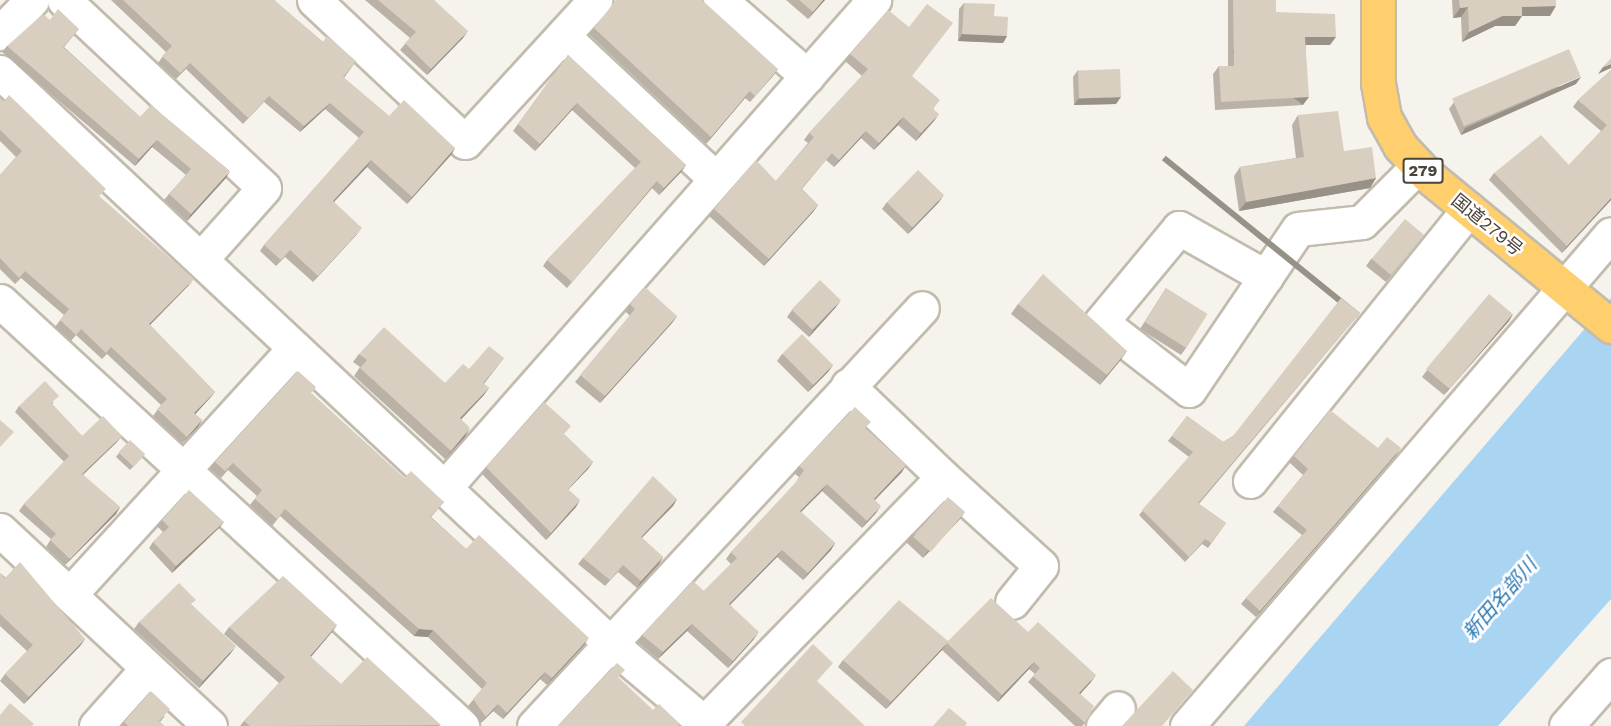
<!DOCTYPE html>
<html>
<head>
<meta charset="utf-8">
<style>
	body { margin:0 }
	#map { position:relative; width:1611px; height:726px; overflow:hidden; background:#f6f3ec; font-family:"Work Sans","Noto Sans JP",sans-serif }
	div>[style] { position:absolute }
	.water>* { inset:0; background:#a9d4f2 }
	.roads { filter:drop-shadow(2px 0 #c2bbae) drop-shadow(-2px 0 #c2bbae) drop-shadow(0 2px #c2bbae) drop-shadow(0 -2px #c2bbae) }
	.minor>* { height:33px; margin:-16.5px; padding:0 16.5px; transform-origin:16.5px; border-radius:16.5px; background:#fff }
	.highway>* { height:33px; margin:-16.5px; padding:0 16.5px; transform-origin:16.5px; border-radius:16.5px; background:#ffcf6e }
	.wall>* { inset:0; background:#bab2a6 }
	.shaded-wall>* { inset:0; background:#979187; transform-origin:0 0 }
	.building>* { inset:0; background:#d8cfc1; transform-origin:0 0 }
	span { translate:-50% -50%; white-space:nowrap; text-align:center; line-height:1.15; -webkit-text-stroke:5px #fff; paint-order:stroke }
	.shield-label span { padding:2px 4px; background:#fff; border:2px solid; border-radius:4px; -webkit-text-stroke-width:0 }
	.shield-label { font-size:16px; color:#4b4439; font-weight:700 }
	.street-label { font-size:18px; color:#4b4439 }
	.water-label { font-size:20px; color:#2e7ab2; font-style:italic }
</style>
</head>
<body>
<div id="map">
	<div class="water">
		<i style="clip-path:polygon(1611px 298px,1611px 599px,1498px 726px,1244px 726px)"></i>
	</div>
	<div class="roads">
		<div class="minor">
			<i style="left:64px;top:0;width:274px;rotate:43.2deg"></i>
			<i style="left:264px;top:188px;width:95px;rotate:131.6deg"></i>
			<i style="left:314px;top:0;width:207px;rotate:43.2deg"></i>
			<i style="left:465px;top:142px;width:193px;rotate:-47.5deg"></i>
			<i style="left:720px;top:0;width:116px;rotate:41.1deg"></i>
			<i style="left:0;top:33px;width:46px;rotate:-45.9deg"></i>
			<i style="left:563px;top:36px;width:209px;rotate:43.1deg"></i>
			<i style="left:0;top:72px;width:838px;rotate:43.11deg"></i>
			<i style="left:612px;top:645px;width:126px;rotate:40.2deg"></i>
			<i style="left:1266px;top:277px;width:100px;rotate:-150.6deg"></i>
			<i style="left:1179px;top:228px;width:122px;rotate:129.7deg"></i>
			<i style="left:1101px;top:322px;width:111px;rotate:37.7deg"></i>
			<i style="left:1189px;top:390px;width:194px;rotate:-55.9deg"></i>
			<i style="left:1298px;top:229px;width:64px;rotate:-6.2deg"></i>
			<i style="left:1362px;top:222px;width:79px;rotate:-45deg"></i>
			<i style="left:0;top:301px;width:628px;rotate:42.61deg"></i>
			<i style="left:943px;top:477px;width:132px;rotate:42.2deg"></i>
			<i style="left:1041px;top:566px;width:46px;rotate:128.9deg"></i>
			<i style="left:1250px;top:481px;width:349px;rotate:-51.2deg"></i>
			<i style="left:446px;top:486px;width:648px;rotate:-48.63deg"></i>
			<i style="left:0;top:530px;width:287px;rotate:43deg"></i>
			<i style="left:70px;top:594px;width:333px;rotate:-47.6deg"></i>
			<i style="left:704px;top:723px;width:343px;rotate:-45.8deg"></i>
			<i style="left:943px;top:477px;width:132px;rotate:-136.2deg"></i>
			<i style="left:96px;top:726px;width:76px;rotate:-48.2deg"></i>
			<i style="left:534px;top:726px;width:570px;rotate:-47.13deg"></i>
			<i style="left:1103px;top:726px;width:23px;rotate:-50deg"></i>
			<i style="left:1187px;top:726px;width:649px;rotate:-49.25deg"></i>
			<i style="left:1566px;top:726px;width:68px;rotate:-48.6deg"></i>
		</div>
		<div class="highway">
			<i style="left:1378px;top:0;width:83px;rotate:90deg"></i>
			<i style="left:1378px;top:83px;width:35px;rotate:80deg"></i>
			<i style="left:1384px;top:117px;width:33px;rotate:61deg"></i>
			<i style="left:1400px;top:146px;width:40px;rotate:47deg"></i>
			<i style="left:1427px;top:175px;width:238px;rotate:39.4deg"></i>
		</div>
	</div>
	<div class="wall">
		<i style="clip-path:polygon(111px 0,275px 0,275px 1px,323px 42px,356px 61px,344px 78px,389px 116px,455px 148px,451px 155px,407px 204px,367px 167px,334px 202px,357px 234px,313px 282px,285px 257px,276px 266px,260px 251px,264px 245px,359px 138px,325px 109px,300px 132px,264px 102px,243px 124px,186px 69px,176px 79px,158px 63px,166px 52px)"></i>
		<i style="clip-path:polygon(365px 0,434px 0,463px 38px,427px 75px,400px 50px,410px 38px)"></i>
		<i style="clip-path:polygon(786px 0,825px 0,808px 19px)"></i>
		<i style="clip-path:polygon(1228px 0,1276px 0,1276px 12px,1330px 45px,1306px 45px,1303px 105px,1215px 110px,1213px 74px,1219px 66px,1228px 66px)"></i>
		<i style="clip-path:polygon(1452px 0,1556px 0,1550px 16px,1522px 16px,1515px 26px,1495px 26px,1462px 42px,1461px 17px,1453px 18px)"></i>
		<i style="clip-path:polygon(964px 3px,994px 16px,1007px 36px,1003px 43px,958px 41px,959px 9px)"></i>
		<i style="clip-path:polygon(50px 20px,79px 29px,64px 47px,140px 117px,226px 178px,187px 221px,164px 200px,169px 194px,186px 175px,152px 147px,135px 166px,2px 52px,7px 46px)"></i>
		<i style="clip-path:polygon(594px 28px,778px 69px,750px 102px,745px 98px,706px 144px,589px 34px)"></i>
		<i style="clip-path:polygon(850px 54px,912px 76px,934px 109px,934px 121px,916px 141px,898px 125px,874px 150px,861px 138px,834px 167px,826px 160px,802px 189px,818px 205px,813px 212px,764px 266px,709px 216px,714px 209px,776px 181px,808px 143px,804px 140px,809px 133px,862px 76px,845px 61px)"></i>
		<i style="clip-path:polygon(568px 55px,686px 165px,681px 172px,659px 195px,652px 188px,567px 288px,543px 266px,547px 260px,635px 168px,572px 110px,535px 151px,513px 131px)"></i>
		<i style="clip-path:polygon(1078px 70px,1116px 104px,1074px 105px,1073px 77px)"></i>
		<i style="clip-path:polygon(1611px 70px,1611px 200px,1562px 253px,1489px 180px,1494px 173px,1569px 165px,1601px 131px,1573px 107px,1578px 100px)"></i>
		<i style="clip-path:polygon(1576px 84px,1461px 135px,1449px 109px,1454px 102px)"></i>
		<i style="clip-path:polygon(0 99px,189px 285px,150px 325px,215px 392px,210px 398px,195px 414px,202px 420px,198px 427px,182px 443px,153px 416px,161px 405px,107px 354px,102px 359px,76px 335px,71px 341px,55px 327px,64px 315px,21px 278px,15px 284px,0 269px,0 175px,16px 157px,0 141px)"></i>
		<i style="clip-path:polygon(1298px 115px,1376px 178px,1370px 188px,1239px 211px,1234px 176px,1240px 167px,1296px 158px,1292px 125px)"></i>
		<i style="clip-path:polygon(887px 202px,939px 202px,908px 234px,882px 209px)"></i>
		<i style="clip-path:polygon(1424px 235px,1386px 282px,1366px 266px,1371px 259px)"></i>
		<i style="clip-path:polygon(1166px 288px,1186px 348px,1181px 355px,1140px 329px)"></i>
		<i style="clip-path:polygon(630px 304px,677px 316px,672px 323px,600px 403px,575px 382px,630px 316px,625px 311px)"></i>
		<i style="clip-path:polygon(1018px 304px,1127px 351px,1100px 385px,1011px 314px)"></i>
		<i style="clip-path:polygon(836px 307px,809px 337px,787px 317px,792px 310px)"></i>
		<i style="clip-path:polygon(1360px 313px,1199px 504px,1226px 523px,1208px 548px,1202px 544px,1185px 562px,1139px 515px,1189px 457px,1168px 441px,1187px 416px,1223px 442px,1233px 436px)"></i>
		<i style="clip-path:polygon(1513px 314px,1509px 321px,1444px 395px,1422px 377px,1427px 370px)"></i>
		<i style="clip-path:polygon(359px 354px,445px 383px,469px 369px,504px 358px,484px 384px,489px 388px,483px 396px,461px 419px,465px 437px,445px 459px,354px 376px,360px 367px,353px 362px)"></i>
		<i style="clip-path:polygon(782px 354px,833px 365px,828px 372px,808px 392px,777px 361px)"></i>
		<i style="clip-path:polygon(312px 394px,404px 478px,444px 502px,431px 517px,466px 549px,584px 645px,547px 685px,540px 679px,503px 719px,493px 711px,481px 723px,468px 706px,482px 689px,428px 637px,414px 636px,280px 516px,272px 526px,250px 505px,257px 496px,228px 470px,221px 478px,210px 469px,215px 462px)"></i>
		<i style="clip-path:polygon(54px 402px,52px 404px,82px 436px,117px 442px,83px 475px,120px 507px,116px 514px,65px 565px,46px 547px,51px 539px,19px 511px,24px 504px,64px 462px,15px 412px,19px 406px)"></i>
		<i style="clip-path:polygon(866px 429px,902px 472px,875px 500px,876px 513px,862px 528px,822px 491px,801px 512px,835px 543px,831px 550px,803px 580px,777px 557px,730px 605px,754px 639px,728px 668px,687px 631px,658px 659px,638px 642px,642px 635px,704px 591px,731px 564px,726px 559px,731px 552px,795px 484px,799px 477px,794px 473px,799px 466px)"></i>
		<i style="clip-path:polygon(565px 435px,593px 462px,588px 469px,568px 489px,576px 507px,546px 540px,482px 474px,486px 467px)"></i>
		<i style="clip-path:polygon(1378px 448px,1396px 455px,1256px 617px,1241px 604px,1246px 598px,1302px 535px,1273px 512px,1303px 475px,1289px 462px,1294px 456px)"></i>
		<i style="clip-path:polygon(119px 453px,145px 454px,130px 470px,116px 457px)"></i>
		<i style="clip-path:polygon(677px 499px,673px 506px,642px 538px,663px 557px,659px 564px,637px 588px,618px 572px,605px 586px,578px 564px,583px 558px)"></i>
		<i style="clip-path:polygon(960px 519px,923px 558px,906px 542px,911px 535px)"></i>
		<i style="clip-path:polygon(162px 520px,224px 522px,219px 528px,172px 573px,149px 548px,153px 542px,163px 532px,157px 526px)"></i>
		<i style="clip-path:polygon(0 573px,85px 639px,80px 646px,24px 704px,0 681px,5px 674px,27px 651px,0 626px)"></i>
		<i style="clip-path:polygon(192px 605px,231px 653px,199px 688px,134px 629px,139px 622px)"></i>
		<i style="clip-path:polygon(337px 625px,332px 632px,310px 657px,341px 684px,441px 726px,240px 726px,244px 721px,279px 683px,224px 634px,229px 627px)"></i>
		<i style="clip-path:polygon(1028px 632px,1091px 682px,1080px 693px,1085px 723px,1082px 726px,1075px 726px,1028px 682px,1035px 674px,1029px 669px,998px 702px,942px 650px,886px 709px,838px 667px,843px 660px,948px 641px)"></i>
		<i style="clip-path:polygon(165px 716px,160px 722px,164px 726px,121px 726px,124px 722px)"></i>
	</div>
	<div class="shaded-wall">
		<i style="clip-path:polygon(823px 0,825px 0,808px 19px,813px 12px)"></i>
		<i style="clip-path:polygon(1556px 6px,1550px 16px,1522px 16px,1515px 26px,1495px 26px,1462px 42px,1469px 32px,1522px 7px)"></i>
		<i style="clip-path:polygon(1468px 7px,1461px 17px,1453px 18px,1460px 8px)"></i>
		<i style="clip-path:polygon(468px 31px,463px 38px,427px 75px,431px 69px)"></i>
		<i style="clip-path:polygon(962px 34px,1007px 36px,1003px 43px,958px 41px)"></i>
		<i style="clip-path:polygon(1305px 37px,1336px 37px,1330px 45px,1300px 45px)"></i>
		<i style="clip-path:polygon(1611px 64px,1611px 68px,1598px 74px,1603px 67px)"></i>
		<i style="clip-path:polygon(778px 69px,773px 76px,750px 102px,755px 96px)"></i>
		<i style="clip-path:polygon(1581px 77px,1576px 84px,1461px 135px,1465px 128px)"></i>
		<i style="clip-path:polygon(750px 91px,745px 98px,706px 144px,711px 137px)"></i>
		<i style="clip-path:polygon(1121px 97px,1116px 104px,1074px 105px,1079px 98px)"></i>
		<i style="left:1309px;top:97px;width:10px;height:88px;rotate:127deg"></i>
		<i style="clip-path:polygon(330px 103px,325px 109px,300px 132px,304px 126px)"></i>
		<i style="clip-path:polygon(577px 103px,572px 110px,535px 151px,540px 144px)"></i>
		<i style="clip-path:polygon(939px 114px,934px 121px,916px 141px,921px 133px)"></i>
		<i style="clip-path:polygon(903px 117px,898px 125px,874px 150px,879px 143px)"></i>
		<i style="clip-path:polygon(866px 131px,861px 138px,834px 167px,839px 160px)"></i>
		<i style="clip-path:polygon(157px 140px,152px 147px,135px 166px,139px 159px)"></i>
		<i style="clip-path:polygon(455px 148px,451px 155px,407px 204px,412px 197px)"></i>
		<i style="clip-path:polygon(371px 160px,367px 167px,328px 208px,333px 201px)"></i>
		<i style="clip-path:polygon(686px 165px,681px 172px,659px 195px,664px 188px)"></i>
		<i style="clip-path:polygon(230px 171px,226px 178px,187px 221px,191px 214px)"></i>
		<i style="clip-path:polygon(1376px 178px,1370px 188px,1239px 211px,1246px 202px)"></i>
		<i style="clip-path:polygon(657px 181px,652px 188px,567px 288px,572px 282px)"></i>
		<i style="clip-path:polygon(944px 195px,939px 202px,908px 234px,913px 227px)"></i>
		<i style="clip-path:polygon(1611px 198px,1611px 200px,1562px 253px,1567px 246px)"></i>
		<i style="clip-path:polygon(818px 205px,813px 212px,764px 266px,769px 259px)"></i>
		<i style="clip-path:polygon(362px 228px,357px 234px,313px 282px,318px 276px)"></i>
		<i style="clip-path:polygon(194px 279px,189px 285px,145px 330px,149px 324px)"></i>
		<i style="clip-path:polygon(841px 300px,836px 307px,809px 337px,813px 330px)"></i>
		<i style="left:1360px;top:313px;width:6px;height:250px;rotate:129deg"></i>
		<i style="clip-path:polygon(1513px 314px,1509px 321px,1444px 395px,1449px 388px)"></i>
		<i style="clip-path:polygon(677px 316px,672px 323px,600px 403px,605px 396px)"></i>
		<i style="clip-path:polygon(1127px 351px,1120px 361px,1100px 385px,1107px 375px)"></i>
		<i style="clip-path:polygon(833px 365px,828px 372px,808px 392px,813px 385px)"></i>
		<i style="clip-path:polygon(489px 388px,483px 396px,454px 427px,460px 418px)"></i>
		<i style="clip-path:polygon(215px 392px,210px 398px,190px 420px,194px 413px)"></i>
		<i style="clip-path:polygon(202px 420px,198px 427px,182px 443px,187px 437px)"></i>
		<i style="clip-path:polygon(470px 428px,465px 437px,445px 459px,451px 451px)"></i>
		<i style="clip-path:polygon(122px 436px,117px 442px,77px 480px,82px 474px)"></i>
		<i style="clip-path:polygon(1401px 448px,1396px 455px,1256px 617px,1260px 611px)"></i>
		<i style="clip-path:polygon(593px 462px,588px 469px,563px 495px,568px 489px)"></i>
		<i style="clip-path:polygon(906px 465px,902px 472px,869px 506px,874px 499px)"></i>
		<i style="clip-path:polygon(827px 484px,822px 491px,795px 518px,800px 511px)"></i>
		<i style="clip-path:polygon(677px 499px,673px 506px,636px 543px,641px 537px)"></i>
		<i style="clip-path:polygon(580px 500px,576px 507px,546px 540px,551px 533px)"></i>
		<i style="clip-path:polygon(881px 506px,876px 513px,862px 528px,867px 521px)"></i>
		<i style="clip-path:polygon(120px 507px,116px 514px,65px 565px,70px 559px)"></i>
		<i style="clip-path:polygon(965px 512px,960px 519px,923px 558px,928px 551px)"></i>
		<i style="clip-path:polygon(224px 522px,219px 528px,172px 573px,176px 566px)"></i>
		<i style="clip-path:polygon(835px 543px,831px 550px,803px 580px,808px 573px)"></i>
		<i style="clip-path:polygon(782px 550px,777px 557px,724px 611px,729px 604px)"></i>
		<i style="clip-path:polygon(663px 557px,659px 564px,637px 588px,641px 581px)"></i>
		<i style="clip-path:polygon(692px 624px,687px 631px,658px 659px,663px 652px)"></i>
		<i style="clip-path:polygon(337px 625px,332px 632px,305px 664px,310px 656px)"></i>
		<i style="clip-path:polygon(419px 629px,433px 630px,428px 637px,414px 636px)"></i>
		<i style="clip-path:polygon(759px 632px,754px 639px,728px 668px,733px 661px)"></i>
		<i style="clip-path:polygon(589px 638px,584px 645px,547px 685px,552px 678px)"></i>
		<i style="clip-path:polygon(85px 639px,80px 646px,24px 704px,29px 697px)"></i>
		<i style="clip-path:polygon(947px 643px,942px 650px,886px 709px,891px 702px)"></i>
		<i style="clip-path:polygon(236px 646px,231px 653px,199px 688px,203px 681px)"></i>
		<i style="clip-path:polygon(1034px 662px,1029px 669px,998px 702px,1002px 695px)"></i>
		<i style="clip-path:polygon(545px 672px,540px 679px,503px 719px,507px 713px)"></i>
		<i style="clip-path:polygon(1096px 675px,1091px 682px,1075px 700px,1079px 693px)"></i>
		<i style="clip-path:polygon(498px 704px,493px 711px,481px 723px,486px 717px)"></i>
	</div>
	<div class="building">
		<i style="clip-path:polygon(123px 0,274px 0,323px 42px,327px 36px,356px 61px,343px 77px,389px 116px,404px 100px,455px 148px,412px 197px,371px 160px,333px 201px,362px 228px,318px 276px,290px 250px,281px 260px,264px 245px,364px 132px,330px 103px,304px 126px,269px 96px,248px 118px,190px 63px,180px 73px,162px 56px,172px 46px)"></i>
		<i style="clip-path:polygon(378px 0,434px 0,468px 31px,431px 69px,405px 43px,416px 32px)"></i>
		<i style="clip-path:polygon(616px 0,702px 0,778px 69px,755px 96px,750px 91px,711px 137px,594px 28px)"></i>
		<i style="clip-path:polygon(799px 0,823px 0,813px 12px)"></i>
		<i style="clip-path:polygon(1233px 0,1276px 0,1276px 12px,1335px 14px,1336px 37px,1305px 37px,1309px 97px,1221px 102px,1219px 66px,1234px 66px)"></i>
		<i style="clip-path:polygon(1459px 0,1556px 0,1556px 6px,1522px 7px,1522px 16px,1502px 16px,1469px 32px,1468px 7px,1460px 8px)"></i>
		<i style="clip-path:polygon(964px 3px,995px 4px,994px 16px,1008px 17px,1007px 36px,962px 34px)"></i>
		<i style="clip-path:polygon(927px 4px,953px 23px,912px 76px,940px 100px,933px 109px,939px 114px,921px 133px,903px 117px,879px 143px,866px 131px,839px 160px,832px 153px,801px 189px,818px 205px,769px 259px,714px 209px,756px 160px,776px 181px,814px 137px,809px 133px,868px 69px,850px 54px,888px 10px,909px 27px)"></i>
		<i style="clip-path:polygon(58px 9px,79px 29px,63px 47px,140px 117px,151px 105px,230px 171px,191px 214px,169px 194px,191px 169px,157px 140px,139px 159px,7px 46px,43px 14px,50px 20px)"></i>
		<i style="left:1569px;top:49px;width:30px;height:127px;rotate:67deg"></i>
		<i style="clip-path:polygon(568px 55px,686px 165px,664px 188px,657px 181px,572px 282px,547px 260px,641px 162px,577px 103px,540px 144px,518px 124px)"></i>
		<i style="clip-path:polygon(1611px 58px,1611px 64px,1603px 67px)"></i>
		<i style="left:1120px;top:69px;width:28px;height:42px;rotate:88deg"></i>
		<i style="clip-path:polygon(1611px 70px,1611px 198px,1567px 246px,1494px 173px,1541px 135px,1569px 165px,1607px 125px,1578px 100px)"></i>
		<i style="clip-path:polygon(9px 95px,106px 189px,99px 196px,194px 279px,149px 324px,215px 392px,194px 413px,202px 420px,187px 437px,157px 409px,167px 399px,111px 347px,106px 353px,81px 329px,76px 335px,60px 320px,69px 309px,25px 271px,19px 278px,0 258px,0 175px,22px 151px,0 130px,0 99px,3px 102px)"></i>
		<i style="clip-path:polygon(1338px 111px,1344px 151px,1372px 147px,1376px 178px,1246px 202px,1240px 167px,1304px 157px,1298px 115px)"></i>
		<i style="left:918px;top:170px;width:36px;height:45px;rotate:44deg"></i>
		<i style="left:1405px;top:219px;width:25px;height:52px;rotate:40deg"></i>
		<i style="clip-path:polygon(1043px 274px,1127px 351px,1107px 375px,1018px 304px)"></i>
		<i style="left:820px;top:280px;width:29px;height:41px;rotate:44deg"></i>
		<i style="clip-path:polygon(645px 287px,677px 316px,605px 396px,580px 375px,635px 309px,630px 304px)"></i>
		<i style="left:1166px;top:288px;width:49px;height:40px;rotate:32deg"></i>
		<i style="left:1489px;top:294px;width:31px;height:98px;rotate:40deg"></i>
		<i style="clip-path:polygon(1341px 298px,1360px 313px,1198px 503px,1226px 523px,1211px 543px,1205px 539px,1189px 557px,1142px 510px,1193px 452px,1172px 436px,1187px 416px,1223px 442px,1233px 436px)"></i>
		<i style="clip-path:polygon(384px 327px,445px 383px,463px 364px,469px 369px,489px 346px,504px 358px,483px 383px,489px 388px,460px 418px,470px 428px,451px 451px,360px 368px,367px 360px,359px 354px)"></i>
		<i style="left:802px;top:334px;width:44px;height:28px;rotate:45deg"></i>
		<i style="clip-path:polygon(298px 371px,316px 387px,311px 393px,372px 449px,404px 478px,411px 471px,444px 502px,430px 517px,466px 549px,479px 535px,589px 638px,552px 678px,545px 672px,507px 713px,498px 704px,486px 717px,473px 699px,487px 683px,433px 630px,419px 629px,285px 509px,277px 519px,255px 499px,262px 490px,233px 463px,225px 471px,215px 462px)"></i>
		<i style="clip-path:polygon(45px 381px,59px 396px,51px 403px,82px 436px,103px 416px,122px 436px,82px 474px,120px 507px,70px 559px,50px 540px,56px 534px,24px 504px,69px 456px,19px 406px)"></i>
		<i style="clip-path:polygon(544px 402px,571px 426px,564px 434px,593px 462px,568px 489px,580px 500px,551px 533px,486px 467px)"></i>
		<i style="clip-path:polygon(855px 407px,871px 422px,865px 428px,906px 465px,874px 499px,881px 506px,867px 521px,827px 484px,800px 511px,835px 543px,808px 573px,782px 550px,729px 604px,759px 632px,733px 661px,692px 624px,663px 652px,642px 635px,693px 581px,704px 591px,737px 558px,731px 552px,796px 482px,804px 470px,799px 466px)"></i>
		<i style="clip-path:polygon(1330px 410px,1378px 448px,1387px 437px,1401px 448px,1260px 611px,1246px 598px,1307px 530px,1278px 506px,1308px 469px,1294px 456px)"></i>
		<i style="clip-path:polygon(0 420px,14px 432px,0 447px)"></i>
		<i style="left:130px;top:440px;width:21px;height:17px;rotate:43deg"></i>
		<i style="clip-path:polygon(653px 476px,677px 499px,641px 537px,663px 557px,641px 581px,623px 565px,610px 580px,583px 558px)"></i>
		<i style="clip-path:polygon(189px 490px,224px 522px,176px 566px,153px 542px,169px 527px,162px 520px)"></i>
		<i style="left:948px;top:497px;width:23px;height:53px;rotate:41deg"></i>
		<i style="clip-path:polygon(20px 562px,85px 639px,29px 697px,5px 674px,33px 645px,0 614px,0 573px,5px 578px)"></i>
		<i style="clip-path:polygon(283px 576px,337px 625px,310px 656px,341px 684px,367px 657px,441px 725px,250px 726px,244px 721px,285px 677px,229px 627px)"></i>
		<i style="clip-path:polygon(179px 583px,196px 600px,191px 604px,236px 646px,203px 681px,139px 622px)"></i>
		<i style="clip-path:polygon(991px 598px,1028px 632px,1038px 622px,1096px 675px,1079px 693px,1094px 706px,1089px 716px,1084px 722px,1033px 676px,1040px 668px,1034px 662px,1002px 695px,947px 643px,891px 702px,843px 660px,899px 600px,948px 641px)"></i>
		<i style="clip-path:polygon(813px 644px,833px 663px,817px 681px,865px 726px,745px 726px,741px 722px)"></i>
		<i style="clip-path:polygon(617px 663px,625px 670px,618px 677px,653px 710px,659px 704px,680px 724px,678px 726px,558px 726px)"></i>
		<i style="clip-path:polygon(1173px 671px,1193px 690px,1162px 726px,1122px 726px)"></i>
		<i style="clip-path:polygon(151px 691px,170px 709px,159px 721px,164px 726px,128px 726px,124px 722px)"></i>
		<i style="clip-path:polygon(10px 703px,34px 724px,32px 726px,0 726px,0 715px)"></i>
		<i style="clip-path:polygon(949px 708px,967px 723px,965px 726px,933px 726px)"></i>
	</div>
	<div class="shield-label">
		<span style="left:1423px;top:171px">279</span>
	</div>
	<div class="street-label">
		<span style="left:1487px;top:225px;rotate:39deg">国道279号</span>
	</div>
	<div class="water-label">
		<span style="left:1500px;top:599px;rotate:-49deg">新田名部川</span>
	</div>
</div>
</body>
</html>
